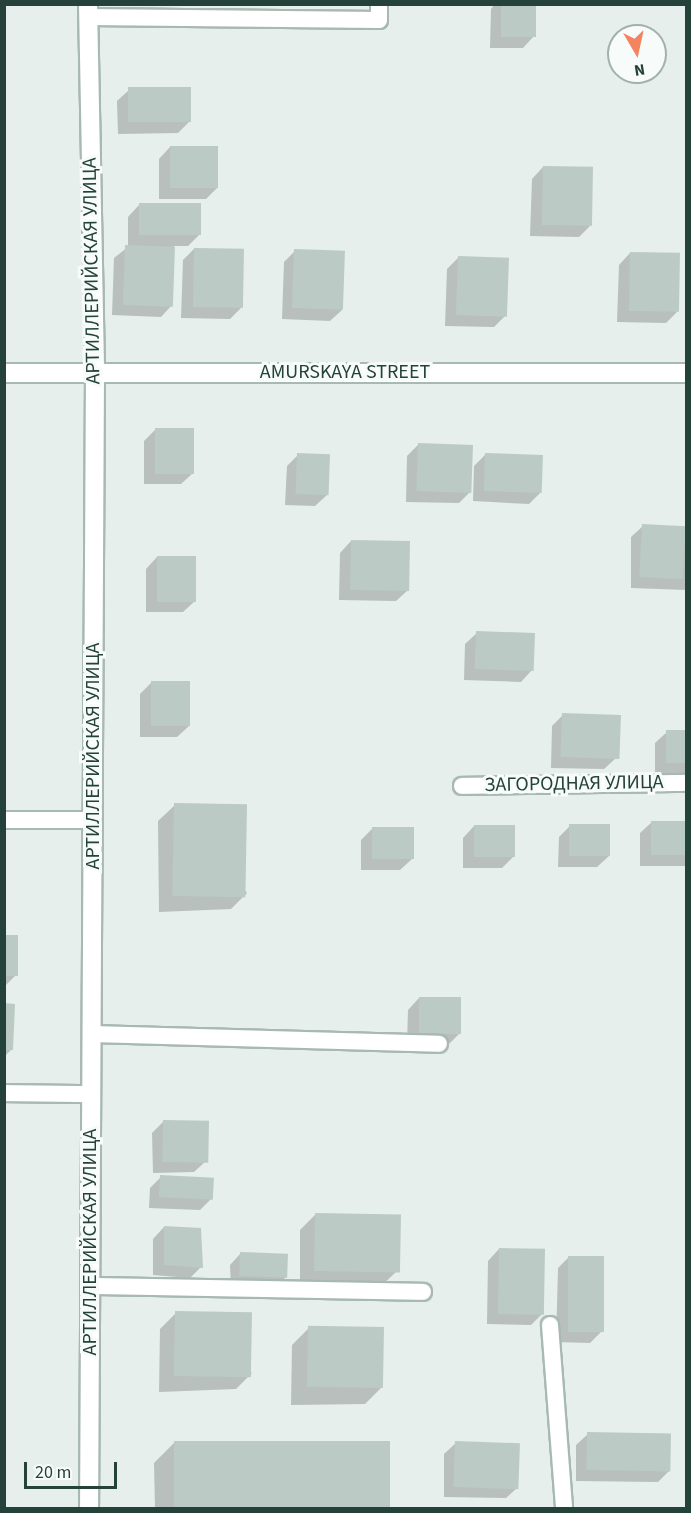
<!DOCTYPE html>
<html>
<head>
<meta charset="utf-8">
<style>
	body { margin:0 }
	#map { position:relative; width:691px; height:1513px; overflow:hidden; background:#e6efeb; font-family:"Source Sans 3",sans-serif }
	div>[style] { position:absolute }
	.shadow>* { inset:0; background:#0003 }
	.building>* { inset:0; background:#bbcac4; transform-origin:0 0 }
	.roads { filter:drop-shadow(2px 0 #a8b8b2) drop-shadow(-2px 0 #a8b8b2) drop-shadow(0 2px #a8b8b2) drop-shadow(0 -2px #a8b8b2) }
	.lane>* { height:16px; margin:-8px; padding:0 8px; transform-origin:8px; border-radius:8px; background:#fff }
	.street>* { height:18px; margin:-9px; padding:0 9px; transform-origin:9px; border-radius:9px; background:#fff }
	span { translate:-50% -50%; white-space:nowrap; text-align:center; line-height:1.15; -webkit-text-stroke:6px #f7fbf9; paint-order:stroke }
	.street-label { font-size:20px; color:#24423a }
	.frame { position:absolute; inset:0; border:6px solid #24423a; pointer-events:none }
	.north { position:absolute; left:607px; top:24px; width:60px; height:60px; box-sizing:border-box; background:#f7fbf9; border:2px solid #a3b1ad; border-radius:50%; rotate:171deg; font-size:16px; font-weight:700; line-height:24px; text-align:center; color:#24423a }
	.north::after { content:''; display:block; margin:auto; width:21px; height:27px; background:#f4845f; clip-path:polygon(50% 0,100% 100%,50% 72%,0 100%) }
	.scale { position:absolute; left:24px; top:1462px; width:93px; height:27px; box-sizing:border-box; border:3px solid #24423a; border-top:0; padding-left:8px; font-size:18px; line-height:21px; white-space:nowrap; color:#24423a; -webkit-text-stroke:4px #f7fbf9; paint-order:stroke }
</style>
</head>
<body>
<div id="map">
	<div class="shadow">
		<i style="clip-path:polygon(495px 4px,535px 4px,534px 36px,523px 48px,490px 48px,491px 9px)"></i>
		<i style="clip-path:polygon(129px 90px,190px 121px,178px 133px,118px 134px,117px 101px)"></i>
		<i style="clip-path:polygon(170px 147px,217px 188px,206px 199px,159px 199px,159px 159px)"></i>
		<i style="clip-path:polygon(543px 167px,590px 226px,579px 237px,530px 236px,532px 179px)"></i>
		<i style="clip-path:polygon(139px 205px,200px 234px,188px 246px,174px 246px,172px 305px,161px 317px,112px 315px,114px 258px,128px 247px,128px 217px)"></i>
		<i style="clip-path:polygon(194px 249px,241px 308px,230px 319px,181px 318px,183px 260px)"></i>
		<i style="clip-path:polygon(295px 251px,342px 310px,330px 321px,282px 319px,284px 262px)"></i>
		<i style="clip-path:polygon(630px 253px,677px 312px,666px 323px,617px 322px,619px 265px)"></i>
		<i style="clip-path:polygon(459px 257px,505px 316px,494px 327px,445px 326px,447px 269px)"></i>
		<i style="clip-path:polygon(155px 430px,193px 473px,181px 484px,144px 484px,144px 441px)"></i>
		<i style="clip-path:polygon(418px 445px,470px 492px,459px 503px,406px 502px,407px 456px)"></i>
		<i style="clip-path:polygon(298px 455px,327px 495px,315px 506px,285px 505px,287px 466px)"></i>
		<i style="clip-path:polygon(485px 455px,541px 492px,529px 504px,473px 501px,474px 466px)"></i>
		<i style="clip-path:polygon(643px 526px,686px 527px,686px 590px,631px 588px,631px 537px)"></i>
		<i style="clip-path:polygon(351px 541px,408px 590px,396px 601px,339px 600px,340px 553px)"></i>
		<i style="clip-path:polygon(157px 557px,195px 601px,183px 612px,146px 612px,146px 569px)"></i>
		<i style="clip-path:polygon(477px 633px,532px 670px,521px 682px,464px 680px,465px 644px)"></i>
		<i style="clip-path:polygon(151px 683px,189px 726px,177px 737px,140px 737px,140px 694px)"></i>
		<i style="clip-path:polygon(563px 715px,616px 758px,604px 769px,551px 768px,552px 726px)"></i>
		<i style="clip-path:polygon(667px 732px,686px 732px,686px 774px,655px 773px,655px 743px)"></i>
		<i style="clip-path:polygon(175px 805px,247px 893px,231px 909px,159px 912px,158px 821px)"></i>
		<i style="clip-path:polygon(652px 822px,686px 823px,686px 866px,640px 866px,640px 833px)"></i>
		<i style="clip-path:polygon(474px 826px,513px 857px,502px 868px,463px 868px,463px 838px)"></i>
		<i style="clip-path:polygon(570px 826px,609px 856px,597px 867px,558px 867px,559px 837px)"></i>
		<i style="clip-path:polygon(373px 828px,412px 859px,400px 870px,361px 870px,361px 840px)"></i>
		<i style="clip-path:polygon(4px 937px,16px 975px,4px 987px)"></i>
		<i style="clip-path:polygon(419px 998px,459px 1034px,448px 1045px,407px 1044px,408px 1010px)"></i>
		<i style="clip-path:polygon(4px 1005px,12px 1049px,4px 1057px)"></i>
		<i style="clip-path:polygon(164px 1121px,206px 1161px,194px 1172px,153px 1173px,152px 1133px)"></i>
		<i style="clip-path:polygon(161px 1177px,212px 1198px,200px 1210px,149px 1208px,150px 1188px)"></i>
		<i style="clip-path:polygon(316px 1214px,396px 1272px,379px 1288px,300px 1287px,300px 1230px)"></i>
		<i style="clip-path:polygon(164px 1227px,201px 1267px,190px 1278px,153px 1275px,153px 1239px)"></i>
		<i style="clip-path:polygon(499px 1249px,542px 1314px,531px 1325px,487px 1324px,488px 1261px)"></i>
		<i style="clip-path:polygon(241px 1253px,286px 1277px,274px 1288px,231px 1286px,230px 1265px)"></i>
		<i style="clip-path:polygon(569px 1257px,601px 1332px,590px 1343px,556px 1342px,558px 1268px)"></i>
		<i style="clip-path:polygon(176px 1313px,252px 1373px,236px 1389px,159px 1392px,160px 1329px)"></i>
		<i style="clip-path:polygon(308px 1329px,382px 1387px,365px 1404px,291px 1405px,292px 1345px)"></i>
		<i style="clip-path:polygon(588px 1434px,669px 1471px,658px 1482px,576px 1481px,576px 1445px)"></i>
		<i style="clip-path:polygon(174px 1443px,388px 1506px,155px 1508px,154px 1463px)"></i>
		<i style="clip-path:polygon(456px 1443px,518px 1487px,506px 1498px,444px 1497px,444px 1454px)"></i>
	</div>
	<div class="building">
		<i style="left:501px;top:4px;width:35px;height:33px"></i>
		<i style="left:191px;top:87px;width:35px;height:63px;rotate:90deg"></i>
		<i style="left:170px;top:146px;width:48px;height:42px"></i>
		<i style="left:543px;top:166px;width:50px;height:59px;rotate:1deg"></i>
		<i style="left:201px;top:203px;width:32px;height:62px;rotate:90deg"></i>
		<i style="left:125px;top:245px;width:50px;height:60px;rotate:2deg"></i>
		<i style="left:194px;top:248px;width:50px;height:59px;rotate:1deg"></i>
		<i style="left:294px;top:249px;width:51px;height:59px;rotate:2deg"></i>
		<i style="left:630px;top:252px;width:50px;height:59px;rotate:1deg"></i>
		<i style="left:458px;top:256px;width:51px;height:59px;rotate:2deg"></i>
		<i style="left:155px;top:428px;width:39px;height:46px"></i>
		<i style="left:418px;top:443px;width:55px;height:48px;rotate:2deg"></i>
		<i style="left:297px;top:453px;width:33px;height:41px;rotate:2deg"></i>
		<i style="left:485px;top:453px;width:58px;height:38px;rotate:2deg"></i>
		<i style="left:642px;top:524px;width:44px;height:53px;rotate:3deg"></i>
		<i style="left:351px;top:540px;width:59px;height:50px;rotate:1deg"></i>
		<i style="left:157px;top:556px;width:39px;height:46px"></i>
		<i style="left:476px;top:631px;width:59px;height:38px;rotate:2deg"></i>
		<i style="left:151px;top:681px;width:39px;height:45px"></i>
		<i style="left:562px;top:713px;width:59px;height:44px;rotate:2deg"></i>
		<i style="left:666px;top:730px;width:20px;height:33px"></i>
		<i style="left:174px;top:803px;width:73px;height:93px;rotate:1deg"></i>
		<i style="left:651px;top:821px;width:35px;height:34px"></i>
		<i style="left:569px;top:824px;width:41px;height:32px"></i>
		<i style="left:474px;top:825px;width:41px;height:32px"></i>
		<i style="left:372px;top:827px;width:42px;height:32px"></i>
		<i style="left:4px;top:935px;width:14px;height:41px"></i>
		<i style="left:419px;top:997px;width:42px;height:37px"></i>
		<i style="clip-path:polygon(4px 1003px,15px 1004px,13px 1050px,4px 1050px)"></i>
		<i style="left:163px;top:1120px;width:46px;height:42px;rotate:1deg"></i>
		<i style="left:160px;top:1175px;width:54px;height:22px;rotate:3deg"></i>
		<i style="left:315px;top:1213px;width:86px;height:58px;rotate:1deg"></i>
		<i style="clip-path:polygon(164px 1226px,201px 1228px,203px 1268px,164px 1265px)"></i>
		<i style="left:499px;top:1248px;width:46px;height:66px;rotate:1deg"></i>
		<i style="left:240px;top:1252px;width:48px;height:24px;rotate:2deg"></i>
		<i style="left:568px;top:1256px;width:36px;height:76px"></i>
		<i style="left:175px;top:1311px;width:77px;height:65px;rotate:1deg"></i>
		<i style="left:384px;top:1327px;width:61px;height:76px;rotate:91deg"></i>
		<i style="left:587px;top:1432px;width:84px;height:38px;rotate:1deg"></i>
		<i style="left:390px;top:1441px;width:66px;height:216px;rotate:90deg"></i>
		<i style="left:455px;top:1441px;width:65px;height:46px;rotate:2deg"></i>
	</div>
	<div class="roads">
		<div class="lane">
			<i style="left:88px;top:17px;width:291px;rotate:0.6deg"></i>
			<i style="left:379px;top:20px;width:16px;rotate:-90deg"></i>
			<i style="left:462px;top:786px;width:224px;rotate:-0.8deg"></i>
			<i style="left:4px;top:820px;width:88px"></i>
			<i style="left:91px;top:1034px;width:348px;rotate:1.6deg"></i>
			<i style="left:4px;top:1093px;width:87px;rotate:0.7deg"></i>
			<i style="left:90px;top:1286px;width:333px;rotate:1deg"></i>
			<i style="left:550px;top:1325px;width:184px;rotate:85.6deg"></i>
		</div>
		<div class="street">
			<i style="left:88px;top:4px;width:369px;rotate:88.9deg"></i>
			<i style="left:95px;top:373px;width:1135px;rotate:90.3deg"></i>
			<i style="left:4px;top:373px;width:682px"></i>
		</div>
	</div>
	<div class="street-label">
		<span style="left:92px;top:271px;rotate:-91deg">АРТИЛЛЕРИЙСКАЯ УЛИЦА</span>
		<span style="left:345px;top:372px">AMURSKAYA STREET</span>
		<span style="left:93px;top:756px;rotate:-90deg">АРТИЛЛЕРИЙСКАЯ УЛИЦА</span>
		<span style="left:574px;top:784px;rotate:-1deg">ЗАГОРОДНАЯ УЛИЦА</span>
		<span style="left:90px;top:1242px;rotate:-90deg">АРТИЛЛЕРИЙСКАЯ УЛИЦА</span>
	</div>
	<div class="frame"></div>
	<div class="north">N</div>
	<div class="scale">20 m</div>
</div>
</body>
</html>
